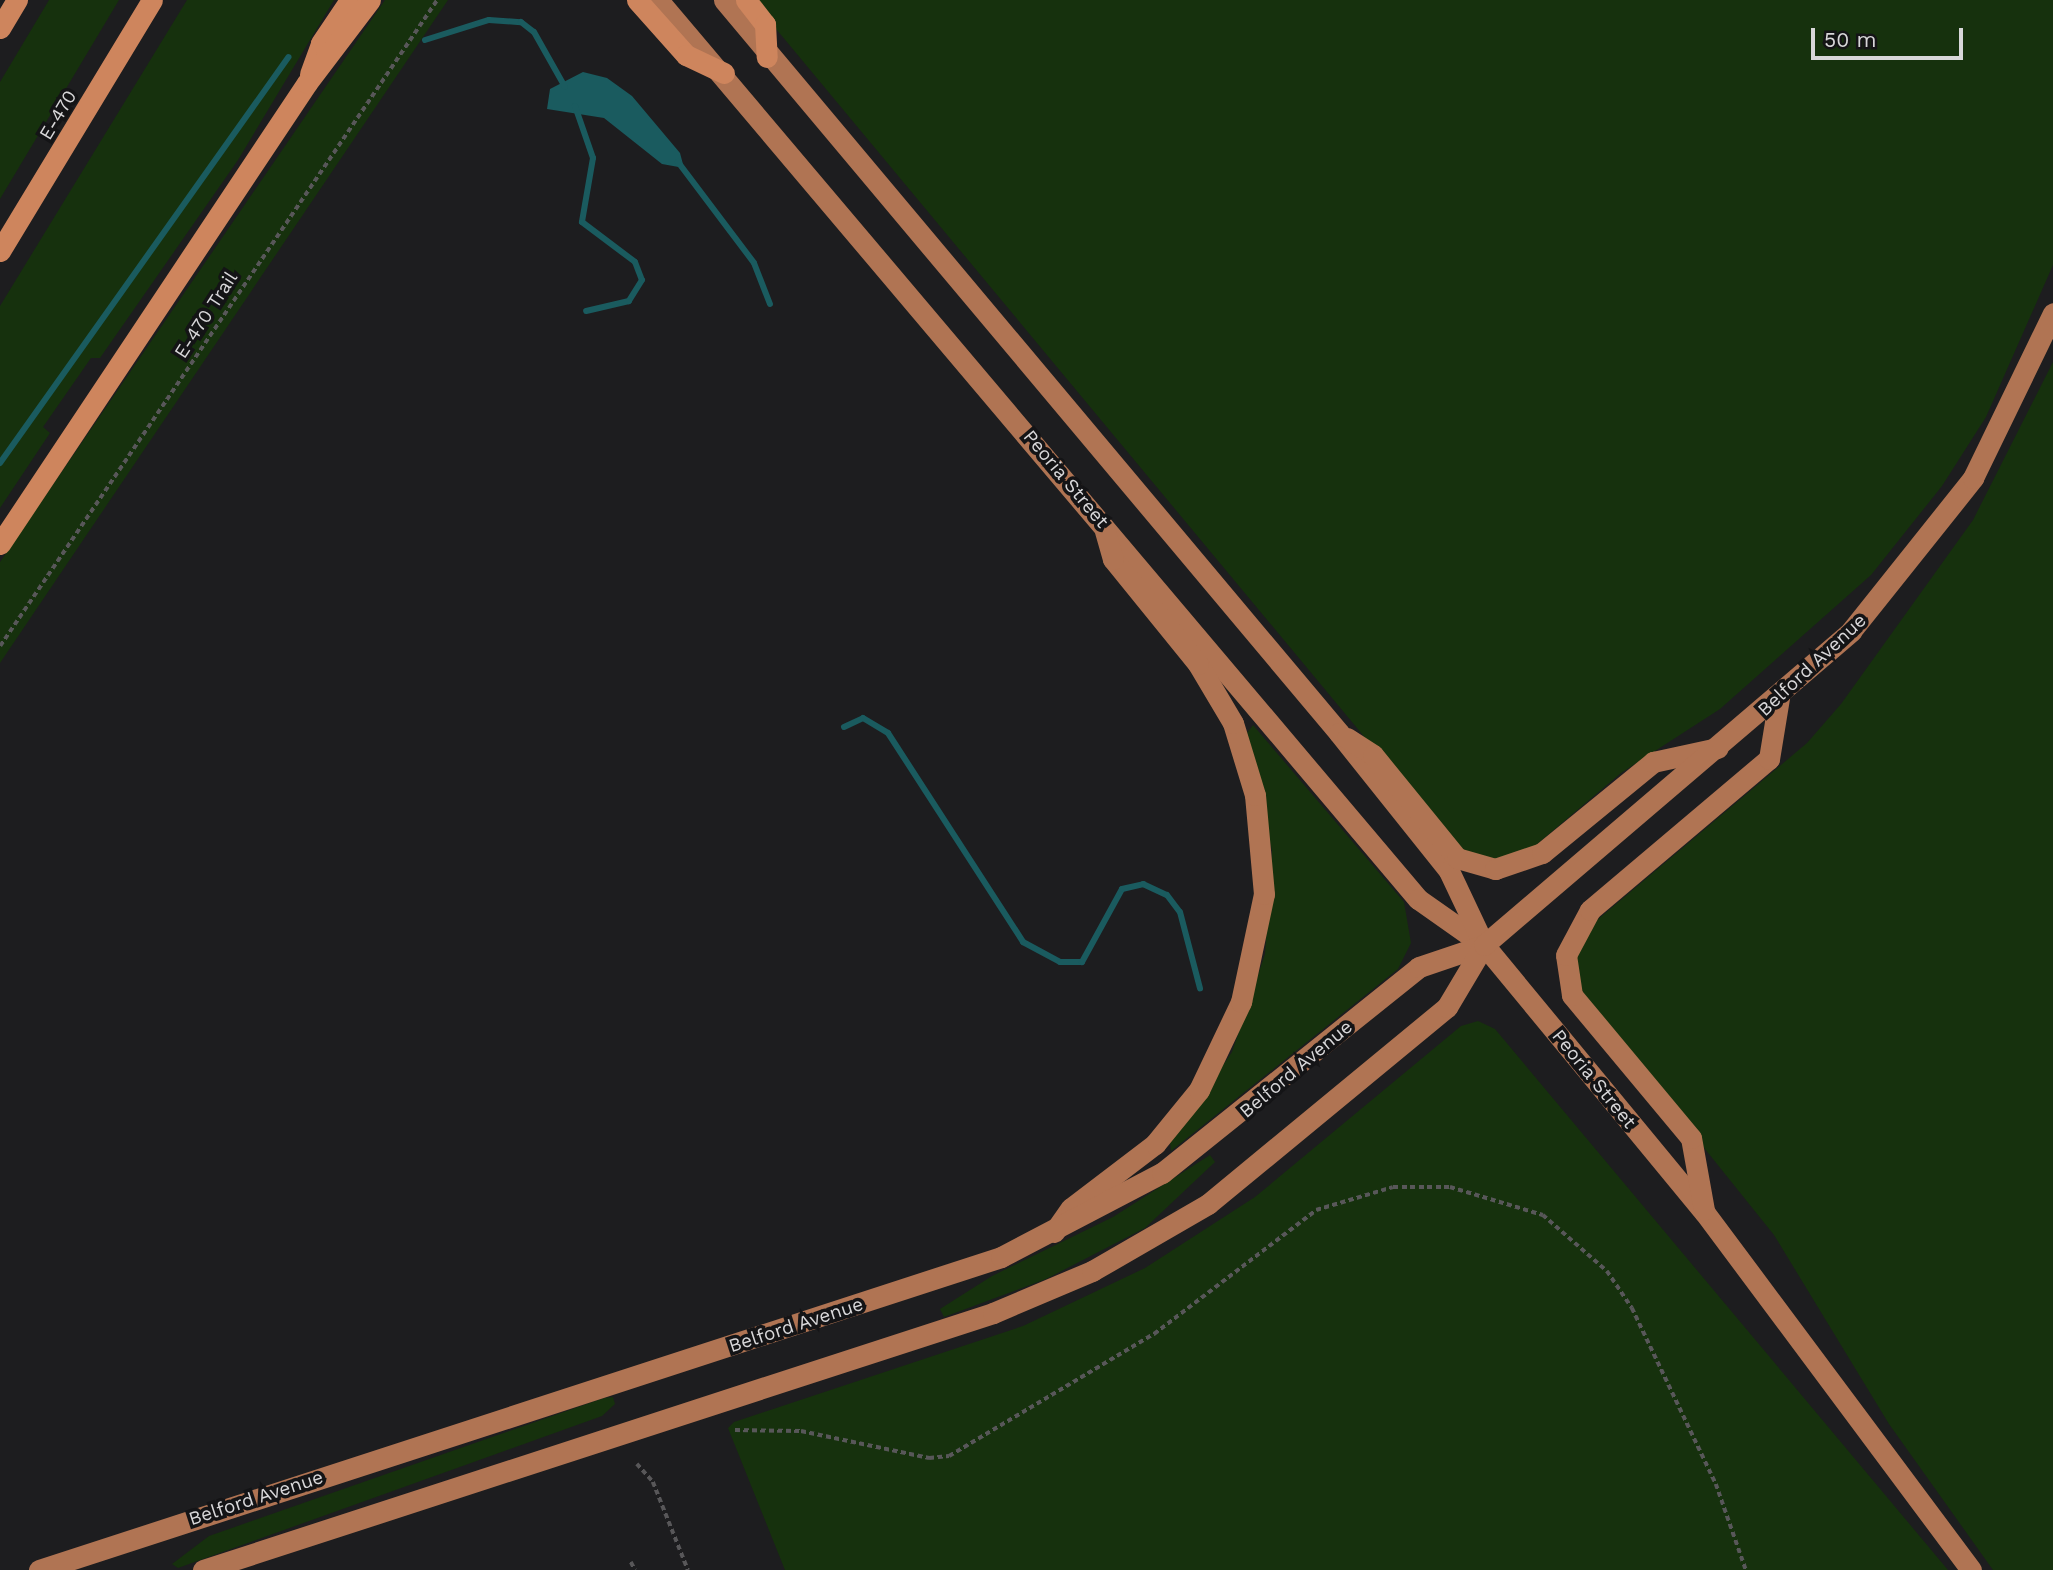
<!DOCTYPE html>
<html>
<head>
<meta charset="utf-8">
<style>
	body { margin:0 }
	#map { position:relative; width:2053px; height:1570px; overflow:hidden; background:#1d1d1f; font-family:"Work Sans",sans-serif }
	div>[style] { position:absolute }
	.green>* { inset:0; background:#16310d }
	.water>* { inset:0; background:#1a5b5f }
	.stream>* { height:6px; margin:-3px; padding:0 3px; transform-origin:3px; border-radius:3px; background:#1a5b5f }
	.path>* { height:3.5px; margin-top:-1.75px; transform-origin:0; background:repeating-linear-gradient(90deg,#585759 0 5px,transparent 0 8.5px) }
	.major>* { height:21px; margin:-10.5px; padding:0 10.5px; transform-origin:10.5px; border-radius:10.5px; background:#b07453 }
	.highway>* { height:21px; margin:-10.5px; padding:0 10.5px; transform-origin:10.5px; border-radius:10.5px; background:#ce855d }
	span { translate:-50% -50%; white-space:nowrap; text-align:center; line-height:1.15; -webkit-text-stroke:7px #141416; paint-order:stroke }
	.street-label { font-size:19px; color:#d8d7d9 }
	.scale { position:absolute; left:1811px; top:28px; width:152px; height:32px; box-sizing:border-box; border:4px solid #d8d7d9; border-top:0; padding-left:9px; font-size:21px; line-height:24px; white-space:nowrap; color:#d8d7d9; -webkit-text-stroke:5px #141416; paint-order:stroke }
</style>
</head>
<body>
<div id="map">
	<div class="green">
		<i style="clip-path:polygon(49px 0,119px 0,0 199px,0 82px)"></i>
		<i style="clip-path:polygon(187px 0,334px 0,238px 160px,100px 358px,91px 358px,43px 427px,50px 433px,0 508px,0 306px)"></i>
		<i style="clip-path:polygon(385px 0,448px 0,0 663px,0 562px)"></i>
		<i style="clip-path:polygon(752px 0,2053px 0,2053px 265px,1986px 417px,1942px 486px,1871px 575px,1720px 709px,1621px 773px,1536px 845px,1511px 859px,1485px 860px,1455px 846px)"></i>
		<i style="clip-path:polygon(2053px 362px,2053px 1570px,1993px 1570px,1889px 1424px,1774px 1235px,1587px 1002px,1575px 974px,1578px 948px,1590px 926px,1807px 743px,1841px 704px,1973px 520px)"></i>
		<i style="clip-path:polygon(1253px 725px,1404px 902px,1411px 943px,1398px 969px,1171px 1151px,1170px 1142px,1232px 1052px,1265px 954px,1272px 851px,1247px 733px)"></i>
		<i style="clip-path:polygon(1478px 1021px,1495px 1029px,1948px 1570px,785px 1570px,728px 1428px,734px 1422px,1023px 1326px,1145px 1268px,1255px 1197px,1461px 1026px)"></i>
		<i style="clip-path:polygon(1210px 1155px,1215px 1162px,1145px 1228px,1046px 1279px,944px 1317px,940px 1309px,992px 1276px,1113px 1217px)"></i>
		<i style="clip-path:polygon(604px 1398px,613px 1397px,615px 1404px,602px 1416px,178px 1568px,172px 1564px,209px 1536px)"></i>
	</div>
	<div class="water">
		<i style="clip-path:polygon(583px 72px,607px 78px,632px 96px,680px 153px,684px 168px,662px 164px,604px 118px,547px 109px,550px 89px)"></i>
	</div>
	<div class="stream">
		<i style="left:425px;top:40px;width:67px;rotate:-17.4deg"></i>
		<i style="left:489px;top:20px;width:32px;rotate:4deg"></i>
		<i style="left:521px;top:22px;width:16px;rotate:38deg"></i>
		<i style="left:534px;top:32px;width:63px;rotate:60.6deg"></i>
		<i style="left:575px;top:106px;width:55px;rotate:70.9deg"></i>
		<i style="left:593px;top:158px;width:65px;rotate:99.8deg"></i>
		<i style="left:582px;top:222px;width:66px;rotate:37deg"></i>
		<i style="left:635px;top:262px;width:19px;rotate:69deg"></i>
		<i style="left:642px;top:280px;width:25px;rotate:122deg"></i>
		<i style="left:629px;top:301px;width:44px;rotate:166.9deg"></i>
		<i style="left:678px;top:162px;width:126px;rotate:53deg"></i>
		<i style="left:754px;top:263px;width:44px;rotate:68.7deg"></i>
		<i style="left:0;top:463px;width:498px;rotate:-54.6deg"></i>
		<i style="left:844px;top:727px;width:21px;rotate:-25deg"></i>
		<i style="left:863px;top:718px;width:29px;rotate:31deg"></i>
		<i style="left:888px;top:733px;width:249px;rotate:57.1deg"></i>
		<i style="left:1023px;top:942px;width:42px;rotate:28.4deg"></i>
		<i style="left:1060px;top:962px;width:22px"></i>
		<i style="left:1082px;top:962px;width:83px;rotate:-61.3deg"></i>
		<i style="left:1122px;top:889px;width:22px;rotate:-13deg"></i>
		<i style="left:1143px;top:884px;width:26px;rotate:25deg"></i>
		<i style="left:1167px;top:895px;width:21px;rotate:53deg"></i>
		<i style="left:1180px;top:912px;width:79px;rotate:75.3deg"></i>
	</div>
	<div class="path">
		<i style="left:0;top:646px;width:780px;rotate:-55.92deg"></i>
		<i style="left:735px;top:1430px;width:66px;rotate:0.9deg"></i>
		<i style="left:801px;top:1431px;width:131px;rotate:11.9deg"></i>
		<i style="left:929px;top:1458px;width:20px;rotate:-6deg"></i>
		<i style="left:949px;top:1456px;width:239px;rotate:-30.8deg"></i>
		<i style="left:1154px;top:1334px;width:204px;rotate:-37.4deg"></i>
		<i style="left:1316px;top:1210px;width:80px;rotate:-16.6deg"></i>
		<i style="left:1393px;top:1187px;width:57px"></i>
		<i style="left:1450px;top:1187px;width:97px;rotate:16.8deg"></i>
		<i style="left:1543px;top:1215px;width:85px;rotate:41.2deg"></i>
		<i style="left:1607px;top:1271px;width:45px;rotate:56deg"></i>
		<i style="left:1632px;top:1308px;width:195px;rotate:64.5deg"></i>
		<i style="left:1716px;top:1484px;width:91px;rotate:70.8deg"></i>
		<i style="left:637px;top:1464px;width:24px;rotate:48deg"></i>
		<i style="left:653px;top:1482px;width:95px;rotate:68.3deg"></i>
		<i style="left:631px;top:1562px;width:9px;rotate:63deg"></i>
	</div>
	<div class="major">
		<i style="left:658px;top:0;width:1177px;rotate:49.79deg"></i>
		<i style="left:1418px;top:899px;width:78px;rotate:35.1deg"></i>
		<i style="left:724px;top:0;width:957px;rotate:50deg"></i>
		<i style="left:1339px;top:733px;width:176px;rotate:51.4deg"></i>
		<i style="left:1449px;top:871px;width:82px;rotate:64.7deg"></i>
		<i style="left:1484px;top:945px;width:347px;rotate:50.5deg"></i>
		<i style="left:1705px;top:1213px;width:445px;rotate:53.3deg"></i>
		<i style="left:1347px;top:738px;width:31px;rotate:33deg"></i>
		<i style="left:1373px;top:755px;width:133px;rotate:50.8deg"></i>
		<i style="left:1457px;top:858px;width:40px;rotate:16deg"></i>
		<i style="left:1495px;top:869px;width:50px;rotate:-18.8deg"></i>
		<i style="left:1542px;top:853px;width:144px;rotate:-39.3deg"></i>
		<i style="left:1653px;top:762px;width:66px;rotate:-12.2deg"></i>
		<i style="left:1704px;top:1210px;width:73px;rotate:-100.2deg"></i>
		<i style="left:1691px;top:1138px;width:186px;rotate:-129.8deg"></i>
		<i style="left:1572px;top:995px;width:40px;rotate:-98.5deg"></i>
		<i style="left:1566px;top:955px;width:51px;rotate:-61.9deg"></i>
		<i style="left:1590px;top:910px;width:234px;rotate:-40.2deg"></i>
		<i style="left:1769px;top:759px;width:62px;rotate:-80.7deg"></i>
		<i style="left:1054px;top:1232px;width:29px;rotate:-55deg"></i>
		<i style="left:1071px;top:1208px;width:106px;rotate:-37.3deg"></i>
		<i style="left:1155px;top:1144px;width:70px;rotate:-50.8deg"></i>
		<i style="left:1199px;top:1090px;width:98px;rotate:-64.5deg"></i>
		<i style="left:1241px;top:1002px;width:110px;rotate:-78deg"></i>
		<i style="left:1264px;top:894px;width:99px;rotate:-95.2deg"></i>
		<i style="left:1255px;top:795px;width:75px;rotate:-107deg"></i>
		<i style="left:1233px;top:723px;width:69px;rotate:-120.7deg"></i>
		<i style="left:1198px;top:664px;width:135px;rotate:-129deg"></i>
		<i style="left:1113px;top:559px;width:29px;rotate:-106deg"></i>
		<i style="left:39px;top:1570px;width:1012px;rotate:-18.02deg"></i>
		<i style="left:1001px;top:1257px;width:182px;rotate:-27.6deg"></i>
		<i style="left:1162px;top:1173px;width:329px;rotate:-38.7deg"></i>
		<i style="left:1419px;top:967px;width:69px;rotate:-18.7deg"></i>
		<i style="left:203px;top:1570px;width:831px;rotate:-18.02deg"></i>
		<i style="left:993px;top:1313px;width:108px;rotate:-23deg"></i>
		<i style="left:1092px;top:1271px;width:134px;rotate:-30deg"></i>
		<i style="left:1208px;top:1204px;width:310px;rotate:-39.5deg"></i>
		<i style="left:1447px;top:1007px;width:72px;rotate:-59.2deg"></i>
		<i style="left:1484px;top:945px;width:483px;rotate:-40.5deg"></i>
		<i style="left:1851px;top:631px;width:196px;rotate:-51.4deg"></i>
		<i style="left:1973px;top:478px;width:183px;rotate:-64.1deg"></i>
	</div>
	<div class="highway">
		<i style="left:637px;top:0;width:74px;rotate:48.3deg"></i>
		<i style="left:686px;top:55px;width:42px;rotate:25.3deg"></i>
		<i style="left:746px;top:0;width:31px;rotate:52deg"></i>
		<i style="left:765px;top:24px;width:33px;rotate:87deg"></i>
		<i style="left:0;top:28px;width:33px;rotate:-59deg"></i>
		<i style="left:310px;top:74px;width:33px;rotate:-70deg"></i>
		<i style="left:321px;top:43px;width:52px;rotate:-56deg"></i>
		<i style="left:0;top:251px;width:293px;rotate:-58.8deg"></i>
		<i style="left:0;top:544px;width:554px;rotate:-56.34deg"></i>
		<i style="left:307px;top:83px;width:104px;rotate:-52.8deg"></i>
	</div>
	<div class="street-label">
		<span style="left:58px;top:115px;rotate:-59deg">E-470</span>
		<span style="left:206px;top:315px;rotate:-57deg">E-470 Trail</span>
		<span style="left:1066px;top:479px;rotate:50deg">Peoria Street</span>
		<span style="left:1812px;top:665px;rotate:-43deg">Belford Avenue</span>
		<span style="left:1296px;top:1069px;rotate:-40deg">Belford Avenue</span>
		<span style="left:1594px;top:1079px;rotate:51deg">Peoria Street</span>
		<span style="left:796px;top:1325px;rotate:-18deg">Belford Avenue</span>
		<span style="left:256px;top:1498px;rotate:-18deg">Belford Avenue</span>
	</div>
	<div class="scale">50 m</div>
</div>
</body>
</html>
